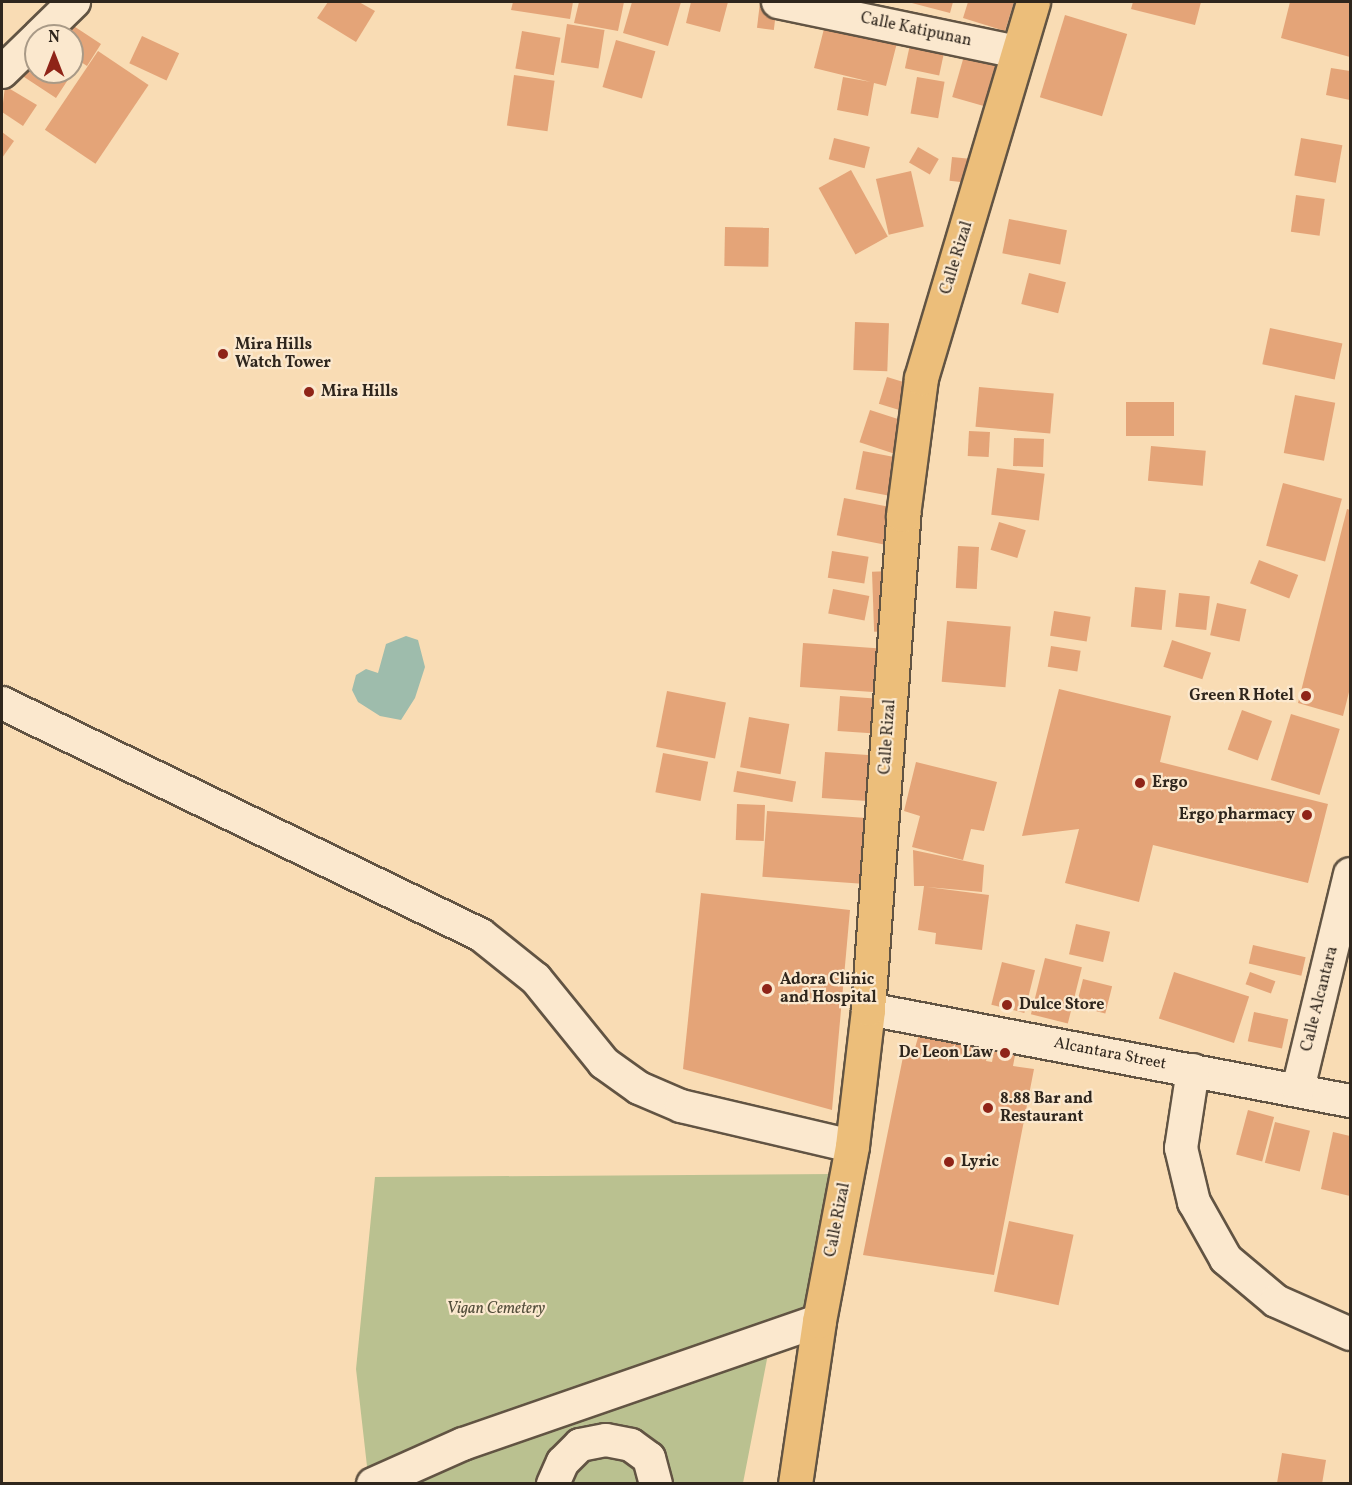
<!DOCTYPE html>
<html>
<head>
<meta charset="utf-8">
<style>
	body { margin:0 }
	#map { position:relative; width:1352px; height:1485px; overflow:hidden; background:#f9dcb4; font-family:Vollkorn,serif }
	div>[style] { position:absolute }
	.green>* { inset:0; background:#bac190 }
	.water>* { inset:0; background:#9ebcac }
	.building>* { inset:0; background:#e4a478; transform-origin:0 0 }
	.roads { filter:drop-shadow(2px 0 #625443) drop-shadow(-2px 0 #625443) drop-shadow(0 2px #625443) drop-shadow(0 -2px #625443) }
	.minor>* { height:32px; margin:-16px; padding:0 16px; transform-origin:16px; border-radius:16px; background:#fbe8ce }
	.major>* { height:33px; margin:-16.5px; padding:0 16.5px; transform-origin:16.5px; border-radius:16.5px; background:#ecbe7a }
	.dots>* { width:16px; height:16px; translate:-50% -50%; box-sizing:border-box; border:3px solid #fbe8ce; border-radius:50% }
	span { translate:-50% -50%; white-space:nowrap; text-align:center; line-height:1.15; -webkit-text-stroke:4.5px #fbe8ce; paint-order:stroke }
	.street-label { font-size:16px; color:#2f261d }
	.poi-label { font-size:16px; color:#2f261d; font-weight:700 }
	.left { translate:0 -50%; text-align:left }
	.right { translate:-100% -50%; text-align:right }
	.park-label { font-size:16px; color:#524d3a; font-style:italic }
	.frame { position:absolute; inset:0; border:3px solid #2f261d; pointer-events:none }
	.north { position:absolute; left:24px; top:24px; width:60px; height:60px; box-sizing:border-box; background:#fbe8ce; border:2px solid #a99a87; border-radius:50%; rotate:0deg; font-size:16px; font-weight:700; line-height:24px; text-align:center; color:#2f261d }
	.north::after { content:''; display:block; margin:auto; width:21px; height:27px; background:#8f2418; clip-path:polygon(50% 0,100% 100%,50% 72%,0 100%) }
</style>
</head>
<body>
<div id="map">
	<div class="green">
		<i style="clip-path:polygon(835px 1174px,805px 1341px,768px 1354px,743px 1483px,369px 1484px,356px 1369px,375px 1177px)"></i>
	</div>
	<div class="water">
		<i style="clip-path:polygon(406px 636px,418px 640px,425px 667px,415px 698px,401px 720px,380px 716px,358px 702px,352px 690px,356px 675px,366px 669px,378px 673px,386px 644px)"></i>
	</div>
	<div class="building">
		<i style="clip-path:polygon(328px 2px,359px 2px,375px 11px,356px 42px,317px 18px)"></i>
		<i style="clip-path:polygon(513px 2px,573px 2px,570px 19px,511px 10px)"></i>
		<i style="clip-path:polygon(579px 2px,624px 2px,618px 31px,574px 23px)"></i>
		<i style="clip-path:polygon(632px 2px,681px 2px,668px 46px,623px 33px)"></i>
		<i style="clip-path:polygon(691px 2px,728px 2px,720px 32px,686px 23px)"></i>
		<i style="clip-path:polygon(908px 2px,953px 2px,950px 13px)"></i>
		<i style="clip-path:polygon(968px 2px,1014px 2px,1005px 31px,963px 18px)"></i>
		<i style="clip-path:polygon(1133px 2px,1201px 2px,1195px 25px,1131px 9px)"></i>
		<i style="clip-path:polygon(1290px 2px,1350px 2px,1350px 57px,1281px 38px)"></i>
		<i style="left:760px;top:3px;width:17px;height:25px;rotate:7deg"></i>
		<i style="clip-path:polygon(828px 13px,900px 31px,886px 86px,874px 83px,868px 116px,837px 110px,843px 77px,871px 82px,814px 68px)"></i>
		<i style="left:1065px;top:15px;width:65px;height:86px;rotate:17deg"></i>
		<i style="clip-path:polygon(63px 19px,101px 44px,87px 66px,72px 56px,72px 36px,52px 36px)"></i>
		<i style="left:567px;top:24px;width:38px;height:39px;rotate:9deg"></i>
		<i style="left:522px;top:31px;width:39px;height:38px;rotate:10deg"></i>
		<i style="left:912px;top:35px;width:35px;height:34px;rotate:12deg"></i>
		<i style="left:142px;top:36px;width:41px;height:30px;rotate:25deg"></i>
		<i style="left:616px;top:40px;width:41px;height:49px;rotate:16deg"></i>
		<i style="clip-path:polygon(36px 45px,36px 72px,73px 72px,56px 98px,18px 73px)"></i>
		<i style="left:966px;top:49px;width:40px;height:50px;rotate:16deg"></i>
		<i style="left:98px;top:51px;width:61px;height:95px;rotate:34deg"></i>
		<i style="clip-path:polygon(1331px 68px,1350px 71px,1350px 100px,1326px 95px)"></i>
		<i style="left:514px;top:75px;width:41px;height:51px;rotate:8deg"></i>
		<i style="left:917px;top:77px;width:28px;height:37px;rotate:10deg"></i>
		<i style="clip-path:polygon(5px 86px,37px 105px,23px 126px,2px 112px)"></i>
		<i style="clip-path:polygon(2px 132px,14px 141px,2px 158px)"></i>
		<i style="left:834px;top:138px;width:37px;height:22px;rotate:14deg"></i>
		<i style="left:1301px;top:138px;width:42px;height:38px;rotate:10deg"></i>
		<i style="left:918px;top:147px;width:24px;height:18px;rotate:30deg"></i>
		<i style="left:952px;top:157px;width:27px;height:24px;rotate:6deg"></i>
		<i style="left:851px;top:170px;width:76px;height:37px;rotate:61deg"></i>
		<i style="left:911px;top:171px;width:57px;height:36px;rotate:77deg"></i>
		<i style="left:1296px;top:195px;width:29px;height:37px;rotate:8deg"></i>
		<i style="left:1009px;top:219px;width:59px;height:35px;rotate:11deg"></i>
		<i style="left:725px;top:227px;width:44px;height:39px;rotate:1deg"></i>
		<i style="left:1029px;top:273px;width:38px;height:32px;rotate:14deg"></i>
		<i style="left:855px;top:322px;width:34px;height:48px;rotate:2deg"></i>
		<i style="left:1270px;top:328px;width:74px;height:37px;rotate:12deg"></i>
		<i style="left:887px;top:377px;width:24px;height:28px;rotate:17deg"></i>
		<i style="left:979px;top:387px;width:75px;height:40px;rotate:5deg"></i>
		<i style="left:1295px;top:395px;width:41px;height:59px;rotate:11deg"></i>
		<i style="left:1126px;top:402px;width:48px;height:34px"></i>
		<i style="left:870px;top:410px;width:40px;height:34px;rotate:18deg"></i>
		<i style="left:969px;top:431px;width:21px;height:25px;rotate:3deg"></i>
		<i style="left:1014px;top:438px;width:30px;height:28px;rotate:2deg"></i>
		<i style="left:1151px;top:446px;width:55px;height:35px;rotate:5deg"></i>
		<i style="left:863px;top:451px;width:41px;height:39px;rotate:11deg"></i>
		<i style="left:997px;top:468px;width:48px;height:47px;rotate:7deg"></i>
		<i style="left:1283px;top:483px;width:61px;height:65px;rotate:15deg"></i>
		<i style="left:844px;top:498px;width:52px;height:38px;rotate:11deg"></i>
		<i style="clip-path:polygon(1347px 509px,1350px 510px,1350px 688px,1343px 716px,1298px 703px)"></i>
		<i style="left:999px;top:522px;width:28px;height:29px;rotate:17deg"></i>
		<i style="left:958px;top:546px;width:21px;height:42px;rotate:3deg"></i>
		<i style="left:832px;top:551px;width:37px;height:27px;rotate:9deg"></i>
		<i style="left:1259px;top:560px;width:42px;height:25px;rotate:21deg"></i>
		<i style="left:891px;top:571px;width:60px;height:19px;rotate:88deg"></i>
		<i style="left:1135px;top:587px;width:31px;height:40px;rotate:6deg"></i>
		<i style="left:833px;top:589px;width:37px;height:25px;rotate:11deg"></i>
		<i style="left:1179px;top:593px;width:31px;height:34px;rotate:6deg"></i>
		<i style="left:1217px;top:603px;width:30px;height:33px;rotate:12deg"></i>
		<i style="left:1054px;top:611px;width:37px;height:25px;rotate:9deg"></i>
		<i style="left:947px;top:621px;width:64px;height:61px;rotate:5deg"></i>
		<i style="left:1172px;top:640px;width:41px;height:28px;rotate:18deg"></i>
		<i style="left:803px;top:643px;width:88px;height:44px;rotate:4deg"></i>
		<i style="left:1051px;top:646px;width:30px;height:21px;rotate:9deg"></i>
		<i style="clip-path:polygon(1059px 689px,1171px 716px,1160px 762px,1328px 804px,1308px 883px,1153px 845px,1139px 902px,1065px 883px,1079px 829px,1022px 836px)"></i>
		<i style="left:667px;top:691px;width:60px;height:57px;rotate:11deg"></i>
		<i style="left:840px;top:696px;width:45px;height:35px;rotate:4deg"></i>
		<i style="left:1242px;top:710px;width:32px;height:42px;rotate:20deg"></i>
		<i style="left:1291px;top:714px;width:51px;height:69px;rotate:17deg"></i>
		<i style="left:749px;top:717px;width:41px;height:51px;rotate:10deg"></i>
		<i style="left:825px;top:752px;width:57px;height:46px;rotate:4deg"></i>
		<i style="left:663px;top:753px;width:46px;height:40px;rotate:11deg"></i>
		<i style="clip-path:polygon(916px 762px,997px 782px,984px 831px,971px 829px,963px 860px,912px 847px,920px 816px,904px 811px)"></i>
		<i style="left:737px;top:771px;width:60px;height:21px;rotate:10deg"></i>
		<i style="left:737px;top:804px;width:28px;height:36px;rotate:2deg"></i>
		<i style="left:767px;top:811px;width:114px;height:66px;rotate:4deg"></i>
		<i style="clip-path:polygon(913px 850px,984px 865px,982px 892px,927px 887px,989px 895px,982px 950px,935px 944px,936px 933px,918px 930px,924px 886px,914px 886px)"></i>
		<i style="clip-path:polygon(701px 893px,850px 910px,832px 1110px,683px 1069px)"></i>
		<i style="left:1076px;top:924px;width:35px;height:31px;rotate:13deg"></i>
		<i style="left:1253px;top:945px;width:54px;height:19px;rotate:13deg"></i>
		<i style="left:1045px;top:958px;width:38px;height:58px;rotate:14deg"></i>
		<i style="left:1002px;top:962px;width:34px;height:44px;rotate:14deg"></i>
		<i style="left:1174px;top:972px;width:79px;height:49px;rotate:18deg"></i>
		<i style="left:1250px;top:972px;width:27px;height:13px;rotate:20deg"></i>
		<i style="left:1083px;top:979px;width:30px;height:28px;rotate:14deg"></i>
		<i style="left:1254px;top:1012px;width:35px;height:30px;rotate:12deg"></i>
		<i style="clip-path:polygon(921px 1027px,990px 1040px,986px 1061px,992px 1062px,996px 1041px,1017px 1045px,1013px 1066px,1034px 1069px,994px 1275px,863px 1255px,905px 1047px,915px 1048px)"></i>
		<i style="left:1248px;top:1110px;width:27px;height:46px;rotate:15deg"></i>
		<i style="left:1275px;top:1122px;width:36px;height:42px;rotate:14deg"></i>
		<i style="clip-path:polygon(1333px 1132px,1350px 1136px,1350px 1196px,1321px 1189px)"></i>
		<i style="left:1009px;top:1221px;width:66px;height:72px;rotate:12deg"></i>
		<i style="clip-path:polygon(1282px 1453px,1326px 1460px,1322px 1484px,1277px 1483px)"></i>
	</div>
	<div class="roads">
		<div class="minor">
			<i style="left:778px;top:2px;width:245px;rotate:11.8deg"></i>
			<i style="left:39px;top:36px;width:49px;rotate:-44.2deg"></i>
			<i style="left:2px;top:72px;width:47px;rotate:-44.1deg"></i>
			<i style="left:2px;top:703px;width:532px;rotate:25.84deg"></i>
			<i style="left:481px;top:935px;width:70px;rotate:38.7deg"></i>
			<i style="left:536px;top:979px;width:108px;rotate:51deg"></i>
			<i style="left:604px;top:1063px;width:43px;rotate:35.5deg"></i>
			<i style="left:639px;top:1088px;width:46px;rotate:23.2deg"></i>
			<i style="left:681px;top:1106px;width:176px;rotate:13.2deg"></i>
			<i style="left:868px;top:1009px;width:491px;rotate:10.8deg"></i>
			<i style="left:1193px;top:1070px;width:79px;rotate:98.7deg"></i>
			<i style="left:1181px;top:1148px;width:56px;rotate:76.5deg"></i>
			<i style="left:1194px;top:1202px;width:65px;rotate:60.7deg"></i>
			<i style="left:1226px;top:1259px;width:65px;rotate:40deg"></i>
			<i style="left:1276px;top:1301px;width:81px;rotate:24deg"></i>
			<i style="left:1298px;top:1089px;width:221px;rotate:-76.4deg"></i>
			<i style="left:373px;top:1484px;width:98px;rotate:-24deg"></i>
			<i style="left:463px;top:1444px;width:377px;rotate:-19.1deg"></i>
			<i style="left:553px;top:1484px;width:24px;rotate:-66deg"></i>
			<i style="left:563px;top:1462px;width:24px;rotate:-45deg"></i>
			<i style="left:580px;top:1445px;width:26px;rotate:-11deg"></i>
			<i style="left:606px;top:1440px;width:25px;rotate:11deg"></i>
			<i style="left:631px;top:1445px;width:22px;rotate:36deg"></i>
			<i style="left:649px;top:1458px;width:27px;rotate:75deg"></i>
		</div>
		<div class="major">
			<i style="left:795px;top:1484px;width:165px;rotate:-81.6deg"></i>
			<i style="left:819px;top:1321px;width:178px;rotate:-79.3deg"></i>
			<i style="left:852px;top:1146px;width:138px;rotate:-83.3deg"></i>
			<i style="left:868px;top:1009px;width:495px;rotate:-85.9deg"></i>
			<i style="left:903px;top:515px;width:138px;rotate:-82.5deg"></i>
			<i style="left:921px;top:378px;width:392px;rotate:-73.4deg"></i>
		</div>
	</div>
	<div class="dots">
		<i style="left:223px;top:354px;background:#8f2418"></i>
		<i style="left:309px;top:392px;background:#8f2418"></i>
		<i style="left:1306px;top:696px;background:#8f2418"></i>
		<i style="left:1140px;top:783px;background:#8f2418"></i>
		<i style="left:1307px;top:815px;background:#8f2418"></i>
		<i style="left:767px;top:989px;background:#8f2418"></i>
		<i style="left:1007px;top:1005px;background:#8f2418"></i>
		<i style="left:1005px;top:1053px;background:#8f2418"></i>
		<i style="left:988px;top:1108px;background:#8f2418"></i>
		<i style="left:949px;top:1162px;background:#8f2418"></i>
	</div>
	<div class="street-label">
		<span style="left:916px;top:30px;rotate:12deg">Calle Katipunan</span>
		<span style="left:957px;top:258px;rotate:-73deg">Calle Rizal</span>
		<span style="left:888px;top:737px;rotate:-86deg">Calle Rizal</span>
		<span style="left:1320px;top:999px;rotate:-76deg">Calle Alcantara</span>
		<span style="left:1110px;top:1054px;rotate:11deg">Alcantara Street</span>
		<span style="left:838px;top:1220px;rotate:-79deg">Calle Rizal</span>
	</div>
	<div class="poi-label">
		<span class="left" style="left:235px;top:354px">Mira Hills<br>Watch Tower</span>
		<span class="left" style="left:321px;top:392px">Mira Hills</span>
		<span class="right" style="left:1294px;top:696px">Green R Hotel</span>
		<span class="left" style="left:1152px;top:783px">Ergo</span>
		<span class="right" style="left:1295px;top:815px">Ergo pharmacy</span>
		<span class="left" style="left:780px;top:989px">Adora Clinic<br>and Hospital</span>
		<span class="left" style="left:1019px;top:1005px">Dulce Store</span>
		<span class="right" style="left:993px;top:1053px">De Leon Law</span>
		<span class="left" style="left:1000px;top:1108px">8.88 Bar and<br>Restaurant</span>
		<span class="left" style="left:961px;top:1162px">Lyric</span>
	</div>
	<div class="park-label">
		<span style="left:496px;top:1309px">Vigan Cemetery</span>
	</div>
	<div class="frame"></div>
	<div class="north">N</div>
</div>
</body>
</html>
